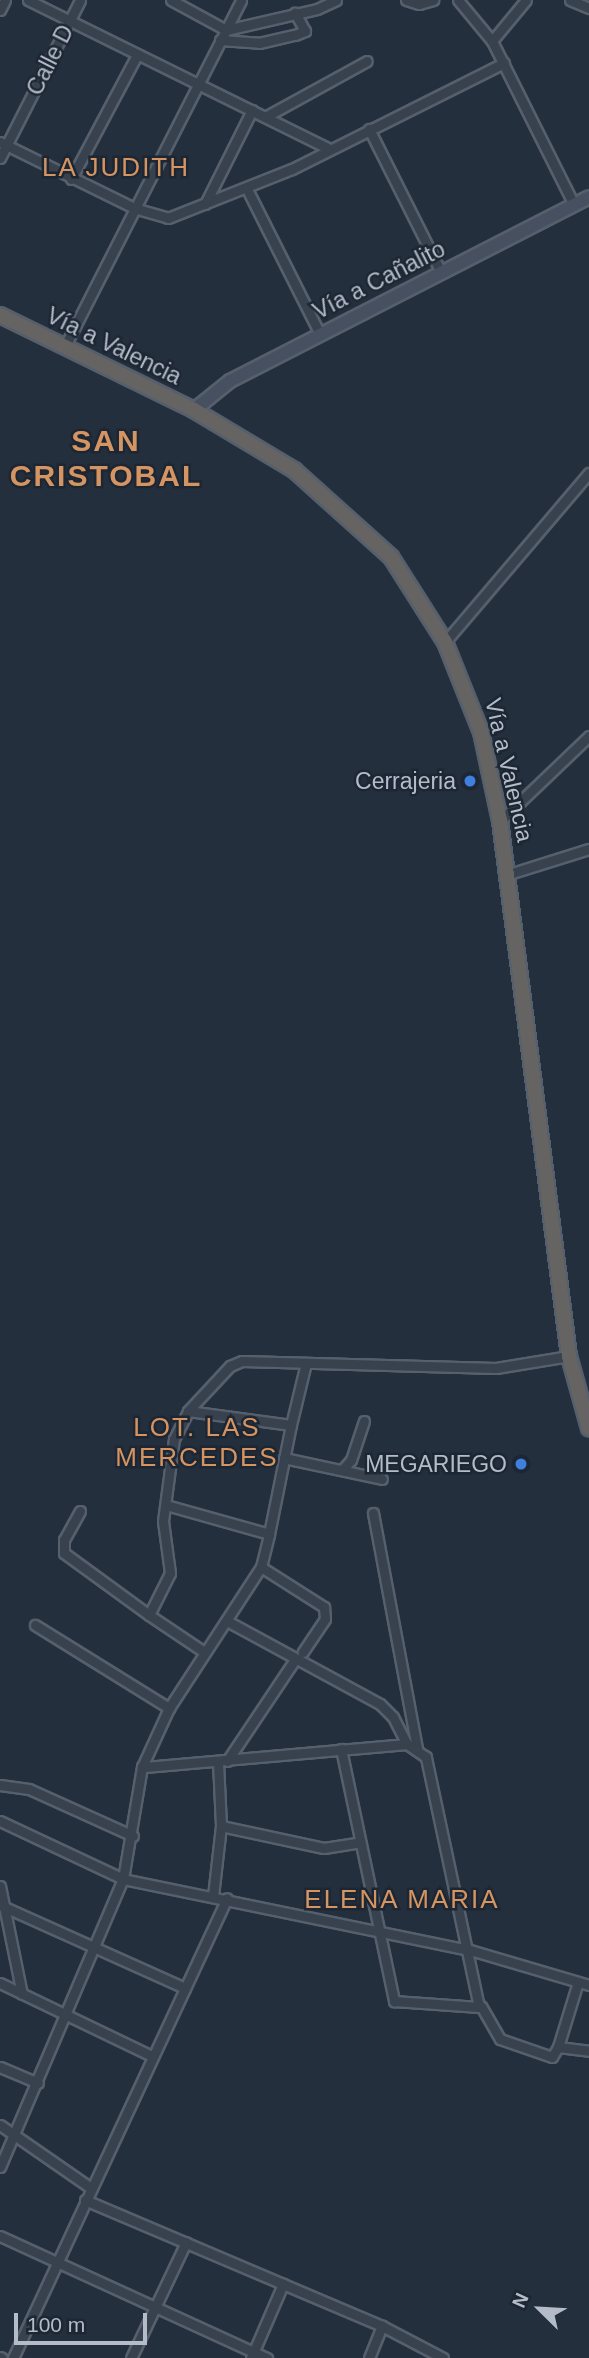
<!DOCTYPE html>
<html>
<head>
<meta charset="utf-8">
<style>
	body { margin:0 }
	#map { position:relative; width:589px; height:2358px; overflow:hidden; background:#242f3e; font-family:Arial,sans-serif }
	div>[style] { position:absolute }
	.roads { filter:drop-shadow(2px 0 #565f6c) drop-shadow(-2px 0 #565f6c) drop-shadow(0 2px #565f6c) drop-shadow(0 -2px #565f6c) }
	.minor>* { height:9px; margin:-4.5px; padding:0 4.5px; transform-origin:4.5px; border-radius:4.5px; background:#38414e }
	.secondary>* { height:12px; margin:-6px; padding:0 6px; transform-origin:6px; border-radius:6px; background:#465061 }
	.trunk>* { height:14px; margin:-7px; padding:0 7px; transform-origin:7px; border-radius:7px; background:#656462 }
	.dots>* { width:19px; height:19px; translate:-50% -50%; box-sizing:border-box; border:4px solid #1d2633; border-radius:50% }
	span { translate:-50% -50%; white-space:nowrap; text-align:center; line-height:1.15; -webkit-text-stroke:5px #1d2633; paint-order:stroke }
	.street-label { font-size:23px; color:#b4bcc9 }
	.poi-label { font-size:23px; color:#b4bcc9 }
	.right { translate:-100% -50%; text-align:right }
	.quarter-label { font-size:26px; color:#d59563; letter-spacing:2px }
	.district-label { font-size:30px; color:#d59563; font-weight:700; letter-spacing:2px }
	.north { position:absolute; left:505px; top:2274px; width:70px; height:70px; -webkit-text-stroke:5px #1d2633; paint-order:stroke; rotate:294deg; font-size:19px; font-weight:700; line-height:28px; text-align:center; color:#b4bcc9 }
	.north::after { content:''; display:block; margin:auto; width:24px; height:32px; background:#b4bcc9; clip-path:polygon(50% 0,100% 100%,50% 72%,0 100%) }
	.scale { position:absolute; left:14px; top:2313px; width:133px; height:32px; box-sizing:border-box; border:4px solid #b4bcc9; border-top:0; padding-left:9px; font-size:21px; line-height:24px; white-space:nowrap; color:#b4bcc9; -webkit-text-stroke:5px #1d2633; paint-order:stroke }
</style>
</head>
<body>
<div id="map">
	<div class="roads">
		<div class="minor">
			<i style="left:28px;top:0;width:336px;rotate:26.3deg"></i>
			<i style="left:171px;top:0;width:63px;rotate:28.6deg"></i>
			<i style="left:226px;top:30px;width:93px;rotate:-13deg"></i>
			<i style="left:317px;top:9px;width:21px;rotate:-25deg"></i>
			<i style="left:406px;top:0;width:14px;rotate:17deg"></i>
			<i style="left:419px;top:4px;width:15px;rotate:-16deg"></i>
			<i style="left:458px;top:0;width:53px;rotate:50.3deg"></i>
			<i style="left:492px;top:41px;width:183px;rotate:63.4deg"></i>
			<i style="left:570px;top:0;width:21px;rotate:23deg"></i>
			<i style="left:0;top:10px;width:11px;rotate:-63deg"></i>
			<i style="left:220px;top:40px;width:39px;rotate:4deg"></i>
			<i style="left:259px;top:43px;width:37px;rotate:-13deg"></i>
			<i style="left:295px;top:35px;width:11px;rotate:-22deg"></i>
			<i style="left:305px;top:31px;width:21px;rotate:-119deg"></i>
			<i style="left:492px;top:41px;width:53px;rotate:-50.3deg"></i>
			<i style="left:265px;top:117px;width:116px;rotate:-28.8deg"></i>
			<i style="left:369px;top:129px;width:160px;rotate:63.3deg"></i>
			<i style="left:0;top:142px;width:149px;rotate:26.2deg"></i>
			<i style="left:134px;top:208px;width:35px;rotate:16deg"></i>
			<i style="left:168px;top:218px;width:133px;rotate:-21.6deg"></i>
			<i style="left:292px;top:169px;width:237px;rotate:-26.6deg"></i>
			<i style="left:0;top:158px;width:177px;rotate:-63.1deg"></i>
			<i style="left:71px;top:179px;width:140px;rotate:-62deg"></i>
			<i style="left:247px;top:189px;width:162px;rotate:63.3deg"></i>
			<i style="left:205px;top:204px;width:105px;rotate:-63.4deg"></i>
			<i style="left:65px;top:346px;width:388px;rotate:-63deg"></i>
			<i style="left:445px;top:642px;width:222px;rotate:-49.6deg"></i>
			<i style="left:500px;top:821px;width:123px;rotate:-43.7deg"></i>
			<i style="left:509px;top:874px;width:84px;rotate:-17.4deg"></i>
			<i style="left:188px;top:1411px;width:104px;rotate:7.7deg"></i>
			<i style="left:291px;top:1425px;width:64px;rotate:-76.4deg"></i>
			<i style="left:284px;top:1458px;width:100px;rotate:12.1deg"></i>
			<i style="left:342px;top:1470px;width:13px;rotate:-48deg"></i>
			<i style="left:351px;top:1460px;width:41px;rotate:-71.6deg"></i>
			<i style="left:166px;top:1505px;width:107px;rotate:15.7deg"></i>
			<i style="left:269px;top:1534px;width:111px;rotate:-78.6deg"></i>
			<i style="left:80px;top:1511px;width:33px;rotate:119deg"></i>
			<i style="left:64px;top:1540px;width:13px;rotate:90deg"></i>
			<i style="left:64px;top:1553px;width:105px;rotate:36.1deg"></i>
			<i style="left:149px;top:1615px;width:47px;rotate:-63.4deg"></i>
			<i style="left:170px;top:1573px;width:52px;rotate:-97.7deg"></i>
			<i style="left:163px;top:1521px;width:83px;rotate:-82.4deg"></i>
			<i style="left:174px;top:1439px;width:31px;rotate:-63deg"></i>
			<i style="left:188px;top:1411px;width:62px;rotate:-47deg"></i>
			<i style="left:230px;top:1366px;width:13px;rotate:-23deg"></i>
			<i style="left:242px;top:1361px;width:254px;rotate:1.6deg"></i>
			<i style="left:496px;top:1368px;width:74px;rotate:-9.3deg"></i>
			<i style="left:373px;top:1513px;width:240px;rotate:79.4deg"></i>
			<i style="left:261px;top:1567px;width:75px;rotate:32.4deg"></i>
			<i style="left:324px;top:1607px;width:12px;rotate:85deg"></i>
			<i style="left:325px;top:1619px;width:40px;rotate:124deg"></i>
			<i style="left:149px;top:1615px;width:66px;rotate:33.9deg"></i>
			<i style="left:227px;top:1621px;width:174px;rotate:28.5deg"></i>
			<i style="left:380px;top:1704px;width:18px;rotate:45deg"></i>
			<i style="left:393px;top:1717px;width:30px;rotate:63deg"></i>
			<i style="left:407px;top:1744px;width:266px;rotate:175deg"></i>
			<i style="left:142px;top:1767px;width:65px;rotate:-65.4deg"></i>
			<i style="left:169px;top:1708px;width:168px;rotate:-56.9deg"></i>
			<i style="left:261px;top:1567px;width:34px;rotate:-76deg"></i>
			<i style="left:35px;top:1625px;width:158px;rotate:31.8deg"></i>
			<i style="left:341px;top:1749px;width:258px;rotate:78.1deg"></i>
			<i style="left:394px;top:2001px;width:85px;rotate:4deg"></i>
			<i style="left:479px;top:2007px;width:256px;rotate:-102deg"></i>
			<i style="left:426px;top:1757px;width:23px;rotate:-146deg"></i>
			<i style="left:227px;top:1761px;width:120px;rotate:-56.2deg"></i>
			<i style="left:218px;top:1762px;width:64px;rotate:87.3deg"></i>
			<i style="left:0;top:1785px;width:29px;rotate:8deg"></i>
			<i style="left:29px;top:1789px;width:114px;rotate:24.3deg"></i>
			<i style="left:0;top:1821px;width:136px;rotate:25.2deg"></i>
			<i style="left:123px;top:1879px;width:354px;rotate:11.6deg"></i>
			<i style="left:470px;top:1950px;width:124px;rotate:16.4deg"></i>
			<i style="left:0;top:1886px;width:110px;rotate:78.5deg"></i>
			<i style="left:213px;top:1896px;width:70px;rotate:-83.5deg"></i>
			<i style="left:221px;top:1826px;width:105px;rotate:12.1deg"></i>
			<i style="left:324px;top:1848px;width:36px;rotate:-9deg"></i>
			<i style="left:0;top:1905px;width:203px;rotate:24.2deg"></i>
			<i style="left:0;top:1983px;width:169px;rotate:25.7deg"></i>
			<i style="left:481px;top:2006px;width:38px;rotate:60deg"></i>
			<i style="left:500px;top:2039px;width:55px;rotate:19.1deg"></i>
			<i style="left:552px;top:2057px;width:12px;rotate:-59deg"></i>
			<i style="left:558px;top:2047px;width:31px;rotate:7deg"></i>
			<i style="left:558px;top:2047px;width:68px;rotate:-72.9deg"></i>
			<i style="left:0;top:2067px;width:41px;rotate:22.8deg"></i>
			<i style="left:0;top:2125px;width:111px;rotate:34.7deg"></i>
			<i style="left:0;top:2167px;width:313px;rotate:-66.9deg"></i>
			<i style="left:123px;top:1879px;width:114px;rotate:-80.4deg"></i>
			<i style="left:85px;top:2200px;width:323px;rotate:23deg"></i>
			<i style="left:382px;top:2326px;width:69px;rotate:27.7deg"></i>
			<i style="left:0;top:2236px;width:294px;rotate:24.6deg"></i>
			<i style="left:0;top:2357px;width:2px;rotate:27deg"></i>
			<i style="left:13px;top:2358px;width:507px;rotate:-65.05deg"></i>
			<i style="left:131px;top:2358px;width:128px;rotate:-64.6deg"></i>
			<i style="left:251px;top:2358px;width:81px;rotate:-66.6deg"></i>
			<i style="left:369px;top:2358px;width:35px;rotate:-68deg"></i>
		</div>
		<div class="secondary">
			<i style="left:194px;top:410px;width:46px;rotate:-38.9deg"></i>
			<i style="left:230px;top:381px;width:403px;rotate:-27.1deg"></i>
		</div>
		<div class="trunk">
			<i style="left:0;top:315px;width:216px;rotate:26.1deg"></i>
			<i style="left:194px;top:410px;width:117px;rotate:31deg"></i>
			<i style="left:294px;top:470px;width:130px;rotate:41.9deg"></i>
			<i style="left:391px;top:557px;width:101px;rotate:57.6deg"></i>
			<i style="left:445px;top:642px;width:97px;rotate:68.2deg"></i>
			<i style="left:481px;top:732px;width:91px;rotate:77.9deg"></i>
			<i style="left:500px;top:821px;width:539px;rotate:82.65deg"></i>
			<i style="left:569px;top:1356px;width:75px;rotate:74.5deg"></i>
		</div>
	</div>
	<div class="dots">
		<i style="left:470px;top:781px;background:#3f7fe0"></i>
		<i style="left:521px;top:1464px;background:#3f7fe0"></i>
	</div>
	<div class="street-label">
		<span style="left:50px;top:60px;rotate:-63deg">Calle D</span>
		<span style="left:379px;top:280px;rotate:-27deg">Vía a Cañalito</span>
		<span style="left:114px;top:346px;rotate:26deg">Vía a Valencia</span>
		<span style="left:509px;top:770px;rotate:77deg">Vía a Valencia</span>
	</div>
	<div class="poi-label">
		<span class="right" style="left:456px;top:781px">Cerrajeria</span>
		<span class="right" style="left:507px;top:1464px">MEGARIEGO</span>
	</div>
	<div class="quarter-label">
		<span style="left:116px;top:168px">LA JUDITH</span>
		<span style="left:197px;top:1443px">LOT. LAS<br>MERCEDES</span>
		<span style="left:402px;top:1900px">ELENA MARIA</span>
	</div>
	<div class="district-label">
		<span style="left:106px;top:458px">SAN<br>CRISTOBAL</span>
	</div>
	<div class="north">N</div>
	<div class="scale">100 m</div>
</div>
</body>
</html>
